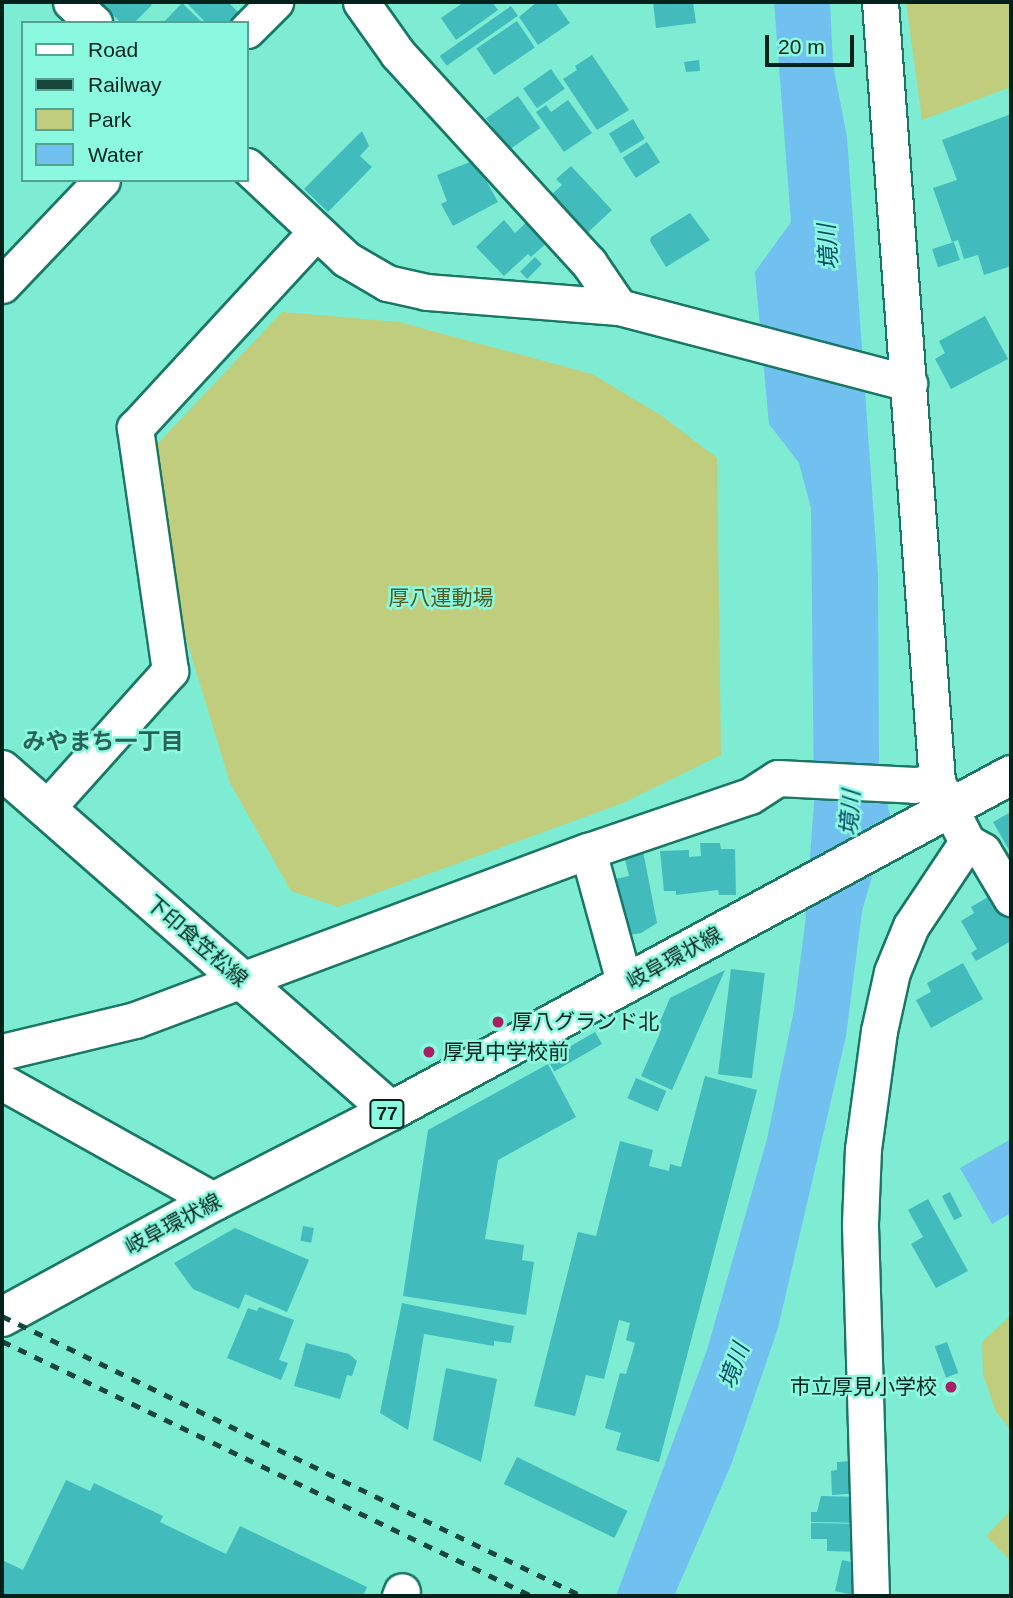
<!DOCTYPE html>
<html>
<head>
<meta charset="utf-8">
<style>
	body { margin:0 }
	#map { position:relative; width:1013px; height:1598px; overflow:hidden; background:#7decd2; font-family:Arial,"Noto Sans JP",sans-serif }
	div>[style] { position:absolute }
	.green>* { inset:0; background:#c0cd7d }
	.water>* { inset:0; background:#70c0f0 }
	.building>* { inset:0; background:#42bbbd; transform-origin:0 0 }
	.roads { filter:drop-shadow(2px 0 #1a7765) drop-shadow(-2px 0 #1a7765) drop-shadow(0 2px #1a7765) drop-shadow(0 -2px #1a7765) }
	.minor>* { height:35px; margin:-17.5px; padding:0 17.5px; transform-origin:17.5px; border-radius:17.5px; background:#fff }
	.major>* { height:38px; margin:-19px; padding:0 19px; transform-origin:19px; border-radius:19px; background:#fff }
	.rail>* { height:5px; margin-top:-2.5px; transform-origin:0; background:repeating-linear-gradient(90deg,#17473c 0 9px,transparent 0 18px) }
	.dots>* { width:19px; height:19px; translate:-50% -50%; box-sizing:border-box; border:4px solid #8bf9df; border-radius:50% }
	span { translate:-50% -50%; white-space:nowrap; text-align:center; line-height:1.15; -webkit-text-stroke:5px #8bf9df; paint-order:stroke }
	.shield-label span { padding:2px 5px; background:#8bf9df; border:2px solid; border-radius:5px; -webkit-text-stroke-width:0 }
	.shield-label { font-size:19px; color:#00221b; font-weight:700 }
	.park-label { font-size:21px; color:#545c23 }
	.street-label { font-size:21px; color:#00221b }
	.poi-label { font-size:21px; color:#00221b }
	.left { translate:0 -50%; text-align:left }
	.right { translate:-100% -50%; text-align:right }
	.water-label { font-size:23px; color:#074a6a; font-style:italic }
	.neighbourhood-label { font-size:23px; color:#276356; font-weight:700 }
	.frame { position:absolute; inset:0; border:4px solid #00221b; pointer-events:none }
	.legend { position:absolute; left:21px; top:21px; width:228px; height:161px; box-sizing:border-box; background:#8bf9df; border:2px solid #53a391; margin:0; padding:9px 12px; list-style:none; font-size:21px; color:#00221b }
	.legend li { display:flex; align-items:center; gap:14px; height:35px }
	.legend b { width:35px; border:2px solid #53a391 }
	.scale { position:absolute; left:765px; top:35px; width:89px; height:32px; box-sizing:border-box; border:4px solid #00221b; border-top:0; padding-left:9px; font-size:21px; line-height:24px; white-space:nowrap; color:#00221b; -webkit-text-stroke:5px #8bf9df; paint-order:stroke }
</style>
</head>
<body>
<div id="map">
	<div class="green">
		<i style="clip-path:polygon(906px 2px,1011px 2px,1011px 87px,922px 120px)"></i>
		<i style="clip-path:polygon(282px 312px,399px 322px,592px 374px,662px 416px,717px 458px,721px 755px,623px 803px,338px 907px,291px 891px,230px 783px,176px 605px,147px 455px)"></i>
		<i style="clip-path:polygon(1011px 1315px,1011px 1430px,996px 1412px,983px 1374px,982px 1342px)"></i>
		<i style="clip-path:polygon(1011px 1510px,1011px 1561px,986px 1536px)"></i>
	</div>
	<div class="water">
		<i style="clip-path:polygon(774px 2px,830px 2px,833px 65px,847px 137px,878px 575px,879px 768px,890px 815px,862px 911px,846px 1036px,778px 1328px,731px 1465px,674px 1596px,616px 1596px,707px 1350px,767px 1139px,794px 1010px,805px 924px,814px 803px,811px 508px,799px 463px,769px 424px,755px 272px,791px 222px)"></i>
		<i style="clip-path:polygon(1011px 1139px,1011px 1213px,992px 1224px,960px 1168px)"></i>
	</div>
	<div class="building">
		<i style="clip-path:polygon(100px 2px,148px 2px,152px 5px,134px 23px,121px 23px)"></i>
		<i style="clip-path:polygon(186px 2px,233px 2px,230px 4px,241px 15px,233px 23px,206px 23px)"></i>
		<i style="clip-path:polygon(464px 2px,492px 2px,498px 10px,456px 40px,441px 18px)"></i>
		<i style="clip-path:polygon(537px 2px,555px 2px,570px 23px,538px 45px,519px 17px)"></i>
		<i style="clip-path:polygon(653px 2px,693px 2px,696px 23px,656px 28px)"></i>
		<i style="clip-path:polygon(182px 3px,203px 23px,163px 23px)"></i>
		<i style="left:511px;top:6px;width:12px;height:87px;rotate:55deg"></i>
		<i style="left:517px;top:21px;width:32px;height:49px;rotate:56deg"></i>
		<i style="clip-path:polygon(592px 55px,629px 110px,597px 130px,563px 79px,577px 70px,575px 66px)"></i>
		<i style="clip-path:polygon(699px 60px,700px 71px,686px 72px,684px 62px)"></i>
		<i style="left:551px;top:69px;width:24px;height:34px;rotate:55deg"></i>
		<i style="left:518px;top:96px;width:39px;height:39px;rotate:55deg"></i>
		<i style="clip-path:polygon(568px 100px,592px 133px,564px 152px,536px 112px,546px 105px,551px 112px)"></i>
		<i style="clip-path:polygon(1011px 114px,1011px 266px,984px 275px,978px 255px,964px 259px,958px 240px,952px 242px,933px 188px,957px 180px,942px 140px)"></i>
		<i style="left:633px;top:119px;width:23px;height:28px;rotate:59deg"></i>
		<i style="clip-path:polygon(362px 131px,369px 146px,360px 156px,372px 167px,328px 212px,304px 189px)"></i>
		<i style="left:647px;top:142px;width:24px;height:29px;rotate:57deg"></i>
		<i style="clip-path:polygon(475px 160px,498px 202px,453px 226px,441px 204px,447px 201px,437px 175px)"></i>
		<i style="clip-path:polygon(571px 166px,612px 210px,585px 235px,550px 196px,562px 185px,556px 179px)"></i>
		<i style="clip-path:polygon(690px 213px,710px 240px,666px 267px,650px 241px,651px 237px)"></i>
		<i style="clip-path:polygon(531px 218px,551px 239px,531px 257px,528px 254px,504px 276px,476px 247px,504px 220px,515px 233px)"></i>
		<i style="left:954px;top:242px;width:19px;height:23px;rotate:72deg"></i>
		<i style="left:535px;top:257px;width:10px;height:21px;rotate:45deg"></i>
		<i style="clip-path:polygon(985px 316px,1008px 359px,951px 389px,935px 359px,945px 353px,939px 341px)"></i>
		<i style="clip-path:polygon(1011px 812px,1011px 849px,1009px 850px,993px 822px)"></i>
		<i style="clip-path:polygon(700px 843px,720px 843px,721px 849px,735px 849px,736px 895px,719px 895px,718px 890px,676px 895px,676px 891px,664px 891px,660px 851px,689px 850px,689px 857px,701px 856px)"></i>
		<i style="clip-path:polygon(642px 846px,657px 923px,641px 933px,624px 936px,611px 880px,629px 876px,623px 851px)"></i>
		<i style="clip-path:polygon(995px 893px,1011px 921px,1011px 941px,976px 961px,971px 953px,977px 949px,961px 921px,974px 913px,971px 907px)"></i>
		<i style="clip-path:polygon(963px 963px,983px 999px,931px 1028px,916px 1000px,931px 992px,927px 983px)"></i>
		<i style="left:731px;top:969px;width:34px;height:106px;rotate:7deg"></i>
		<i style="clip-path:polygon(725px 970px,672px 1090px,641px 1076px,660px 1033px,656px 1031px,670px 998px)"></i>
		<i style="left:595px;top:1032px;width:14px;height:55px;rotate:60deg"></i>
		<i style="clip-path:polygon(548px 1064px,576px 1117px,498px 1160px,485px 1239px,524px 1245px,522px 1260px,534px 1262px,526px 1315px,403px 1296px,428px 1130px)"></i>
		<i style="clip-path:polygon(705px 1076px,757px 1090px,659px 1462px,616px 1450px,621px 1433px,605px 1428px,620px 1373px,626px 1374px,635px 1343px,626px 1340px,630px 1323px,619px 1320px,604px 1379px,586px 1375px,575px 1416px,534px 1406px,578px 1232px,596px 1236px,620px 1141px,653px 1150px,649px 1166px,669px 1171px,670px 1164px,681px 1167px)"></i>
		<i style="left:636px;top:1078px;width:33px;height:22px;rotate:23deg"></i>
		<i style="left:950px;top:1192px;width:27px;height:9px;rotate:63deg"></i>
		<i style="clip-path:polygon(928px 1199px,968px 1271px,936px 1288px,911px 1244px,923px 1237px,908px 1210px)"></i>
		<i style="left:303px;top:1226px;width:11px;height:15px;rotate:10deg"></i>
		<i style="clip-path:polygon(235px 1228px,309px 1260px,287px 1312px,245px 1294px,239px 1309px,193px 1289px,174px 1263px)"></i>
		<i style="clip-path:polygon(402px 1303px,514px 1326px,511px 1343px,494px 1341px,494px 1346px,424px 1334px,408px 1430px,380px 1413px)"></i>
		<i style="clip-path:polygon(259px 1307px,294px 1320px,279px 1360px,288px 1363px,281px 1380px,227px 1358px,248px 1308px,257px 1311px)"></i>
		<i style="left:947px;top:1342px;width:33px;height:13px;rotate:70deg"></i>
		<i style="clip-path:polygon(306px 1343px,349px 1354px,357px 1361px,352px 1376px,347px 1375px,340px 1399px,294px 1386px)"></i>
		<i style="clip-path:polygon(446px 1368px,497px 1379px,481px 1462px,433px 1440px)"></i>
		<i style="left:517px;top:1457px;width:123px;height:30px;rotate:26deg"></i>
		<i style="clip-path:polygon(864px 1460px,866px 1493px,832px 1495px,831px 1471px,837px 1470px,837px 1462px)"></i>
		<i style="clip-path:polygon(66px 1480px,90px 1491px,94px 1483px,163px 1516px,160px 1522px,226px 1554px,240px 1526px,367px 1587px,363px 1596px,2px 1596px,2px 1560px,23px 1570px)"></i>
		<i style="clip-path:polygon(821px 1496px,861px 1497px,866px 1523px,811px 1522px,811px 1512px,817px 1512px)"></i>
		<i style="clip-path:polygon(811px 1523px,866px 1524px,866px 1552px,827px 1551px,827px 1539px,811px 1539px)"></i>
		<i style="clip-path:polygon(842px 1560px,869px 1566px,857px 1596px,835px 1591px)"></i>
	</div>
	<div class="roads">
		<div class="minor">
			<i style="left:71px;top:2px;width:31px;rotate:42deg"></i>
			<i style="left:361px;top:2px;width:64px;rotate:54.6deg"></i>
			<i style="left:398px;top:54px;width:283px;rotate:47.6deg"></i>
			<i style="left:589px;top:263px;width:53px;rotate:55.7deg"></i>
			<i style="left:880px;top:2px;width:782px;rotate:85.82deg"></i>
			<i style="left:937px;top:782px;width:67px;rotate:63.4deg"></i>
			<i style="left:967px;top:842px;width:18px;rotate:29deg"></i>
			<i style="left:983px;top:851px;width:55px;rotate:59.2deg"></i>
			<i style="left:247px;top:30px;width:40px;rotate:-45deg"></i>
			<i style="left:247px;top:166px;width:136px;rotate:43.2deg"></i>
			<i style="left:346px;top:259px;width:48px;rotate:30.3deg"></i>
			<i style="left:387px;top:283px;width:41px;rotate:12.7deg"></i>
			<i style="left:427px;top:292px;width:193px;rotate:4.5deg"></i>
			<i style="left:619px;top:307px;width:300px;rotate:14.7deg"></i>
			<i style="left:2px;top:285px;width:145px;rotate:-46.4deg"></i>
			<i style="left:46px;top:809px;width:186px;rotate:-48.1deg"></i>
			<i style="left:170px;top:671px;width:246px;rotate:-98.2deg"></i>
			<i style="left:135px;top:428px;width:267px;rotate:-47.3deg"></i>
			<i style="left:588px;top:851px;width:139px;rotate:74.6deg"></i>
			<i style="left:2px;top:1052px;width:137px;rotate:-13.5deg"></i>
			<i style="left:135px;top:1020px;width:483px;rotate:-20.5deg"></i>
			<i style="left:588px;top:851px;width:171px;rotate:-18.8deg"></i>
			<i style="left:750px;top:796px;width:33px;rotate:-33deg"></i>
			<i style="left:778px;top:778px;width:136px;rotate:2.9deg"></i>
			<i style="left:914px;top:785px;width:23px;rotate:-7deg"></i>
			<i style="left:2px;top:1082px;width:244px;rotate:29.2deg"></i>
			<i style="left:400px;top:1596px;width:5px;rotate:-68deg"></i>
			<i style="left:871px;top:1596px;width:373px;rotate:-91.7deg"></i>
			<i style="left:860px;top:1223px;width:74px;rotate:-87.7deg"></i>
			<i style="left:863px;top:1149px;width:119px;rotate:-82.3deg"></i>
			<i style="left:879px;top:1031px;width:60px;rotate:-77.6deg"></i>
			<i style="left:892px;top:972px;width:50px;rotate:-67.6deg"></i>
			<i style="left:911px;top:926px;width:101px;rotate:-56.3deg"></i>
		</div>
		<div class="major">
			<i style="left:2px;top:770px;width:517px;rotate:41.24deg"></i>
			<i style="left:2px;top:1317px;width:243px;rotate:-28.6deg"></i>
			<i style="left:215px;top:1201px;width:198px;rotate:-27.1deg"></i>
			<i style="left:391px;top:1111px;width:705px;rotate:-28.45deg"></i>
		</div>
	</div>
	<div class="rail">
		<i style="left:2px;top:1316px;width:644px;rotate:25.77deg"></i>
		<i style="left:2px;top:1341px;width:588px;rotate:25.69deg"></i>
	</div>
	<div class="dots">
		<i style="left:498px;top:1022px;background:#a91f63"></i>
		<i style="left:429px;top:1052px;background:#a91f63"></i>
		<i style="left:951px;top:1387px;background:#a91f63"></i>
	</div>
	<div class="shield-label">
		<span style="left:387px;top:1114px">77</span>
	</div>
	<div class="park-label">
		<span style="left:441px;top:598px">厚八運動場</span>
	</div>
	<div class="street-label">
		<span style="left:197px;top:941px;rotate:41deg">下印食笠松線</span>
		<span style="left:674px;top:958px;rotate:-29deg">岐阜環状線</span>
		<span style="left:173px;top:1224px;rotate:-28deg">岐阜環状線</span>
	</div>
	<div class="poi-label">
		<span class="left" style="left:512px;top:1022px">厚八グランド北</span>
		<span class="left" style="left:443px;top:1052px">厚見中学校前</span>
		<span class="right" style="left:937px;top:1387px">市立厚見小学校</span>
	</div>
	<div class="water-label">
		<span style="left:828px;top:247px;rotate:-94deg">境川</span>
		<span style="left:850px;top:813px;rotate:-86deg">境川</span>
		<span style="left:734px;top:1366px;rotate:-70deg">境川</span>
	</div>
	<div class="neighbourhood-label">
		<span style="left:103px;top:741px">みやまち一丁目</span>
	</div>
	<div class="frame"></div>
	<ul class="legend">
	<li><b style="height:9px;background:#fff"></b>Road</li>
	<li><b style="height:9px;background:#17473c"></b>Railway</li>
	<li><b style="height:19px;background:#c0cd7d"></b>Park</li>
	<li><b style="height:19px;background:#70c0f0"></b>Water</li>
	</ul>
	<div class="scale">20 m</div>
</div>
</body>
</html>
